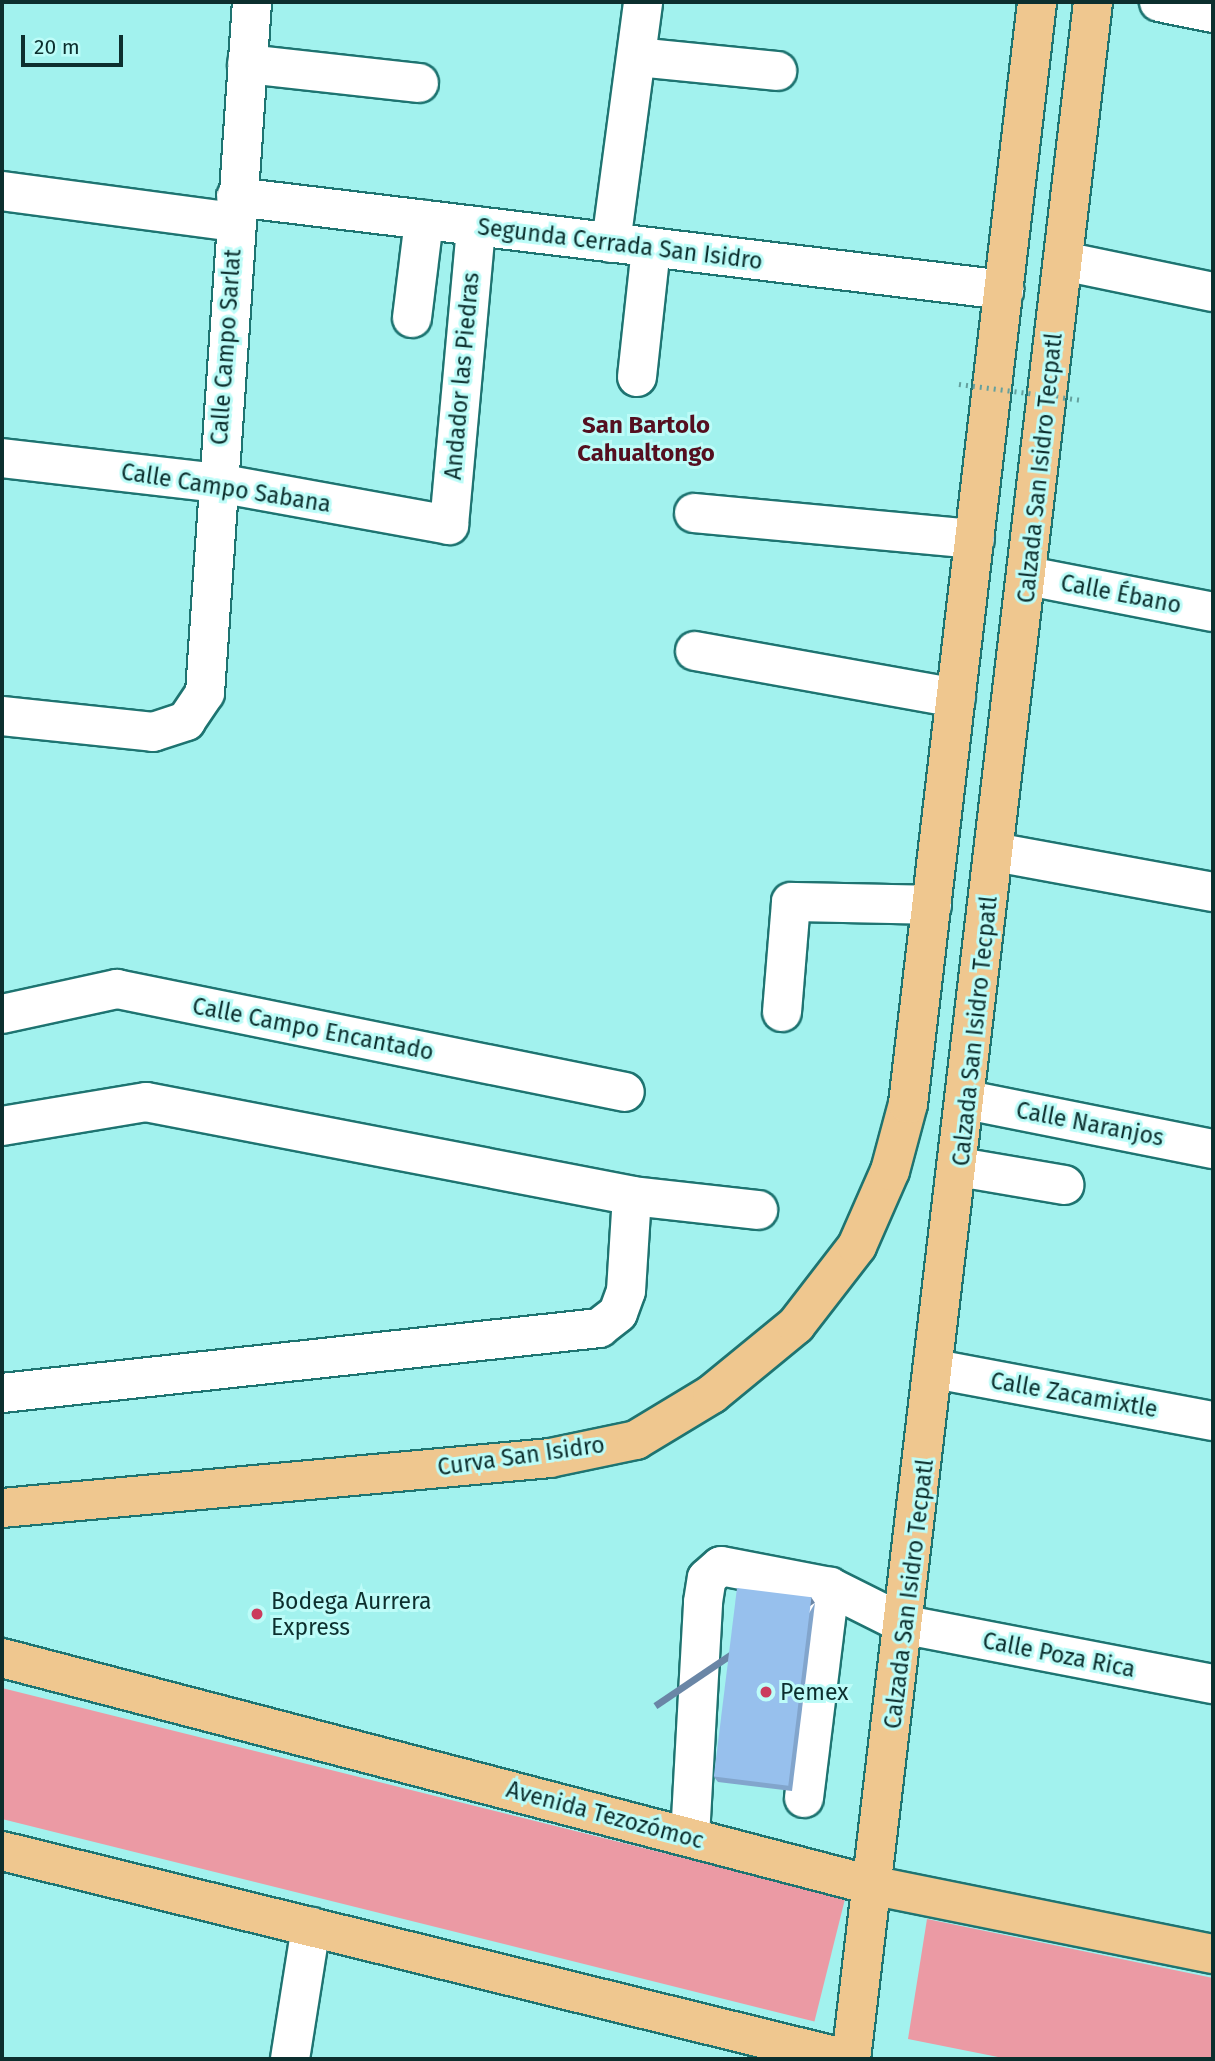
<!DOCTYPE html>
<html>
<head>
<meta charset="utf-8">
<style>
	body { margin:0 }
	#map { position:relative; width:1215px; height:2061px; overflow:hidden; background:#a2f2ee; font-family:"Fira Sans",sans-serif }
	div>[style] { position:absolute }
	.green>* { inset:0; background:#eb9aa4; transform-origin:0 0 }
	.roads { filter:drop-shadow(2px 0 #1e7471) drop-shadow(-2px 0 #1e7471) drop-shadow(0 2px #1e7471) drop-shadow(0 -2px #1e7471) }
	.minor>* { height:38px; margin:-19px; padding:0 19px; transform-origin:19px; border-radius:19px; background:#fff }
	.major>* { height:38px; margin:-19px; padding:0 19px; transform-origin:19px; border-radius:19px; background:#efc78f }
	.path-bridge>* { height:4.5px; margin-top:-2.25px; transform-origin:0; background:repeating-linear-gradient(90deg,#63a09d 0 2px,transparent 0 7px) }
	.wall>* { inset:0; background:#82a5cc }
	.shaded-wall>* { inset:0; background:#6a86a6; transform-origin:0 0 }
	.building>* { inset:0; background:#97c0ed; transform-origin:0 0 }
	.dots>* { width:19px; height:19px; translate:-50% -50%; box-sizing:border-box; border:4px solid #bdfcf8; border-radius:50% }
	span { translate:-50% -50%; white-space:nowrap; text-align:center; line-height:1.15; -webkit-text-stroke:6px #bdfcf8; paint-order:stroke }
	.street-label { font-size:23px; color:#0c2f2e }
	.poi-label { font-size:23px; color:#0c2f2e }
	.left { translate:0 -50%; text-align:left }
	.neighbourhood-label { font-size:24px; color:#540f20; font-weight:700 }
	.frame { position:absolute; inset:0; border:4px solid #0c2f2e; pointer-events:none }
	.scale { position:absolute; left:21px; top:35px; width:102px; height:32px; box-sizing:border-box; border:4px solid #0c2f2e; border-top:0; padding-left:9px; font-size:21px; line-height:24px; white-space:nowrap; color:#0c2f2e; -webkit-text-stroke:5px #bdfcf8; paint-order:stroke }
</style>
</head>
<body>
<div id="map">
	<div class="green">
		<i style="left:2px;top:1688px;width:869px;height:127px;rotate:14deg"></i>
		<i style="clip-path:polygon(927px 1919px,1213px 1978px,1213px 2059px,1008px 2059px,908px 2039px)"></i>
	</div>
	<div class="roads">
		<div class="minor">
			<i style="left:1159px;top:2px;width:55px;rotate:11.5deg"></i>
			<i style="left:637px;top:57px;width:141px;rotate:5.7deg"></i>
			<i style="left:247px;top:64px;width:173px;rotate:6.3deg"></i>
			<i style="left:2px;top:191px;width:234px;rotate:7.6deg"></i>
			<i style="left:236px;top:197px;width:774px;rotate:6.9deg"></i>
			<i style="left:611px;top:243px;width:243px;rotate:-82.4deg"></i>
			<i style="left:1063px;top:261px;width:153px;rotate:11.7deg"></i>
			<i style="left:412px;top:318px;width:99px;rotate:-83deg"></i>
			<i style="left:637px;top:377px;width:130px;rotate:-83.8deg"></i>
			<i style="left:2px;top:458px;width:217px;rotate:6.6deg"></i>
			<i style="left:218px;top:483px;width:235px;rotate:10.3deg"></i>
			<i style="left:449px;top:525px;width:300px;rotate:-84.8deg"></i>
			<i style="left:694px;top:513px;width:282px;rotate:5.3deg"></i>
			<i style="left:1028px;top:576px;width:188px;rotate:11deg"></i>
			<i style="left:695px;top:651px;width:265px;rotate:10.2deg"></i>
			<i style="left:2px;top:716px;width:152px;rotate:6deg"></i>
			<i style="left:153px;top:732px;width:35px;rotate:-18deg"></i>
			<i style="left:186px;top:721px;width:34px;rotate:-56deg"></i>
			<i style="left:205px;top:693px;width:693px;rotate:-86.11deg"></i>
			<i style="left:995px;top:852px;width:222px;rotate:10.4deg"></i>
			<i style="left:782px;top:1012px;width:110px;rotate:-85.3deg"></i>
			<i style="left:791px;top:902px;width:141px;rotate:1.2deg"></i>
			<i style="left:2px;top:1014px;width:118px;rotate:-12.3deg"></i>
			<i style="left:117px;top:989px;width:518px;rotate:11.46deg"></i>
			<i style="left:967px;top:1100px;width:251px;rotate:11.3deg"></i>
			<i style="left:2px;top:1126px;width:146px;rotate:-9.5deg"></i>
			<i style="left:146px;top:1102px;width:495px;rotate:10.9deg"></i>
			<i style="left:632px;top:1196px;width:127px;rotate:6.3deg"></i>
			<i style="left:959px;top:1167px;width:107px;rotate:9.7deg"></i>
			<i style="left:935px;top:1369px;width:283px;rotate:10.6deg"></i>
			<i style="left:2px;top:1393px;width:601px;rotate:-6.21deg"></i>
			<i style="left:599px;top:1328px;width:24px;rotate:-38deg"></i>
			<i style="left:618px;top:1313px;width:23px;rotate:-70deg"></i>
			<i style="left:626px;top:1291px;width:95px;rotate:-86.4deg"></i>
			<i style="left:804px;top:1798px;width:213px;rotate:-83deg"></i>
			<i style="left:690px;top:1837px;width:235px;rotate:-86.8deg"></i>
			<i style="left:703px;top:1602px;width:24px;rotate:-81deg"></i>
			<i style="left:707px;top:1578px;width:18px;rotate:-41deg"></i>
			<i style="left:721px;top:1566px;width:111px;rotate:10.9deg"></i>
			<i style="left:830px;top:1587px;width:85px;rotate:26.6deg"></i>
			<i style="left:906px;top:1625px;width:313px;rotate:10.9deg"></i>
			<i style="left:290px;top:2059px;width:134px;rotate:-81deg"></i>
		</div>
		<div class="major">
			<i style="left:2px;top:1508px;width:550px;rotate:-5.21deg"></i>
			<i style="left:550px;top:1458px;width:88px;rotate:-11.8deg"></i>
			<i style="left:636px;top:1440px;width:89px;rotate:-31.2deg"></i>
			<i style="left:712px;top:1394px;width:109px;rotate:-39.4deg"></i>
			<i style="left:796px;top:1325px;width:100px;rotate:-52.3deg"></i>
			<i style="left:857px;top:1246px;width:82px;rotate:-66.3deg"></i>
			<i style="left:890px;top:1171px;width:69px;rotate:-75deg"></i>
			<i style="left:908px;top:1104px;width:1110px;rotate:-83.32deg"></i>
			<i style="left:2px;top:1658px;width:902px;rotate:14.64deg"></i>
			<i style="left:875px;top:1886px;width:345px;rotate:11.4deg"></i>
			<i style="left:2px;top:1851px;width:870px;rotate:13.83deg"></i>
			<i style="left:851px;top:2059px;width:2071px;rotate:-83.29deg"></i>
		</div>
	</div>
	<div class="path-bridge">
		<i style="left:959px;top:384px;width:124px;rotate:7.4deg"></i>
	</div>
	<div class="wall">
		<i style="clip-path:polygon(815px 1603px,792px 1791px,718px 1782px,714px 1777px)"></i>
	</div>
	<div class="shaded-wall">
		<i style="left:811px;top:1597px;width:7px;height:190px;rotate:56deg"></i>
	</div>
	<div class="building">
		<i style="left:737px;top:1588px;width:75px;height:190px;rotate:7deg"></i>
	</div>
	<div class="dots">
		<i style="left:257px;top:1614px;background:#cb3c5d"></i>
		<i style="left:766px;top:1692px;background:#cb3c5d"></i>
	</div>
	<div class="street-label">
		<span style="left:620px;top:244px;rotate:7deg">Segunda Cerrada San Isidro</span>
		<span style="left:226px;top:347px;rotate:-86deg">Calle Campo Sarlat</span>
		<span style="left:462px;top:376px;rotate:-85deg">Andador las Piedras</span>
		<span style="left:1040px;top:468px;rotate:-84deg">Calzada San Isidro Tecpatl</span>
		<span style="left:226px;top:488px;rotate:9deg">Calle Campo Sabana</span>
		<span style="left:1121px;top:594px;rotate:11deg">Calle Ébano</span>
		<span style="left:313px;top:1029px;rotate:11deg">Calle Campo Encantado</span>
		<span style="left:975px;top:1031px;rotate:-84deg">Calzada San Isidro Tecpatl</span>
		<span style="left:1090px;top:1124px;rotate:11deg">Calle Naranjos</span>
		<span style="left:1074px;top:1395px;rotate:10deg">Calle Zacamixtle</span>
		<span style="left:521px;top:1456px;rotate:-8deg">Curva San Isidro</span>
		<span style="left:909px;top:1594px;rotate:-83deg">Calzada San Isidro Tecpatl</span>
		<span style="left:1059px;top:1655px;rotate:11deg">Calle Poza Rica</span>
		<span style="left:605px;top:1815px;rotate:15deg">Avenida Tezozómoc</span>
	</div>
	<div class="poi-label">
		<span class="left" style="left:271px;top:1614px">Bodega Aurrera<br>Express</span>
		<span class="left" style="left:780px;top:1692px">Pemex</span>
	</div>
	<div class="neighbourhood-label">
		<span style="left:646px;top:440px">San Bartolo<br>Cahualtongo</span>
	</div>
	<div class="frame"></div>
	<div class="scale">20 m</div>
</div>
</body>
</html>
